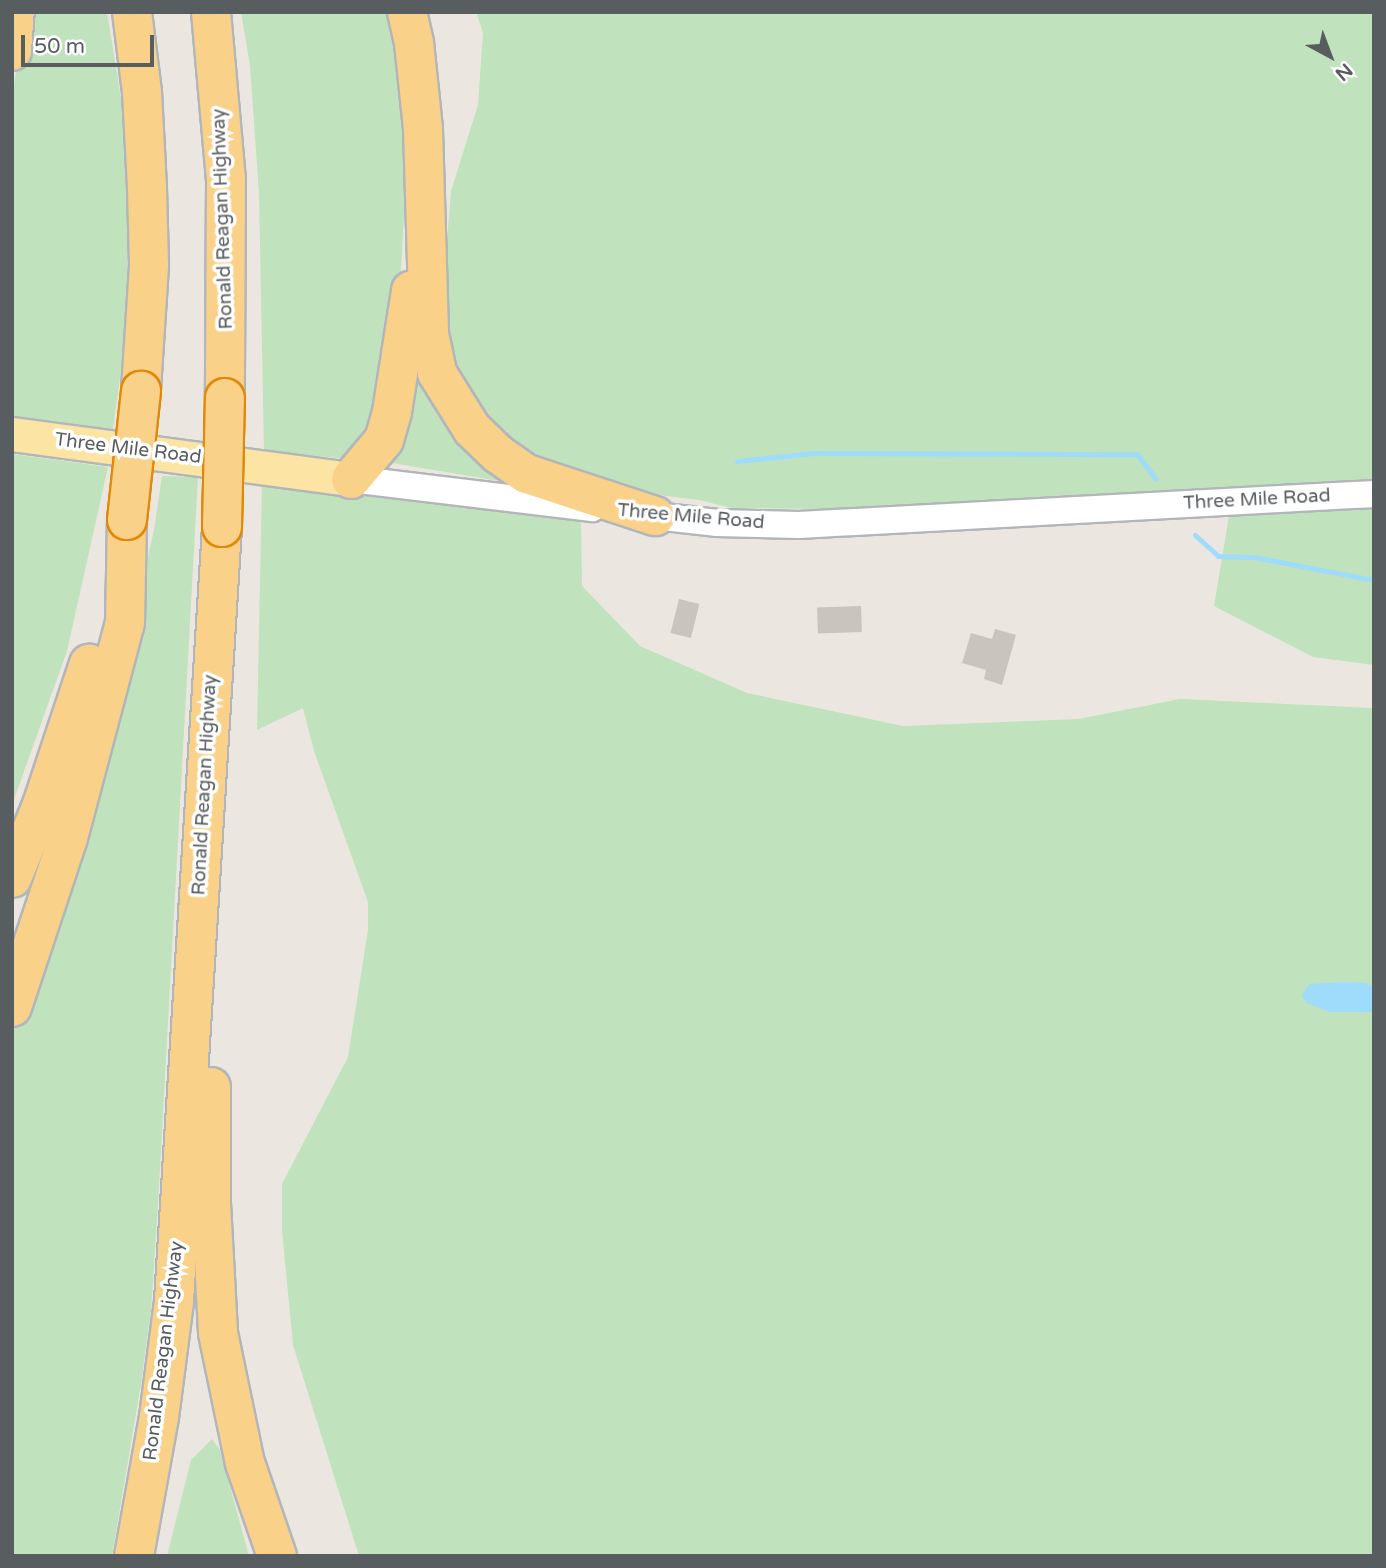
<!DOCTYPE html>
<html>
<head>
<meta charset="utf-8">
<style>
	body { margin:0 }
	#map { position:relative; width:1386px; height:1568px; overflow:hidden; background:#ebe7e0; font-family:"Varela Round",sans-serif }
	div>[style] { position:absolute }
	.green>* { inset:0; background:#c0e2bc }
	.water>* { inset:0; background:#9fdcfc }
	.stream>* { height:5px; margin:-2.5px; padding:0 2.5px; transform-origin:2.5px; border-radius:2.5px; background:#9fdcfc }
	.building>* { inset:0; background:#c9c4be; transform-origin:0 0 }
	.roads { filter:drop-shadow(2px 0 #b2b6ba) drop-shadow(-2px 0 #b2b6ba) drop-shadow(0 2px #b2b6ba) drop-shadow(0 -2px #b2b6ba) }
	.minor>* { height:26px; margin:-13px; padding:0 13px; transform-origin:13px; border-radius:13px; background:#fff }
	.major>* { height:33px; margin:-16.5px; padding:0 16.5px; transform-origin:16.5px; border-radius:16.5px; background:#fce5a4 }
	.highway>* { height:38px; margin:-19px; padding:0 19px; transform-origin:19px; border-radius:19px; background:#f9d189 }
	.bridges { filter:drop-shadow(2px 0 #e28808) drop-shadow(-2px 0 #e28808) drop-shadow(0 2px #e28808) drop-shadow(0 -2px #e28808) }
	.highway-bridge>* { height:38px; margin:-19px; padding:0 19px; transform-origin:19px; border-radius:19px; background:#f9d189 }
	span { translate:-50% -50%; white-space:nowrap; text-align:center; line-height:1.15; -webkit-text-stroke:7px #fff; paint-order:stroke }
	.street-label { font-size:19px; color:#585d60 }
	.frame { position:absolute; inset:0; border:14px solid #585d60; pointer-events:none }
	.north { position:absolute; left:1295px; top:21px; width:70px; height:70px; -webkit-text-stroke:5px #fff; paint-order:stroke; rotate:139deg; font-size:19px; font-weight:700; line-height:28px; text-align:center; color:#585d60 }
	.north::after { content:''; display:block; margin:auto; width:24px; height:32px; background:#585d60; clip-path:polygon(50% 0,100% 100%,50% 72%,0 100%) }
	.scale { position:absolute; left:21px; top:35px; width:133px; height:32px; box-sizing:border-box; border:4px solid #585d60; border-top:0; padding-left:9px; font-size:21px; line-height:24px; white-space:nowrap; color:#585d60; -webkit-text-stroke:5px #fff; paint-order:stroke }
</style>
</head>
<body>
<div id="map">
	<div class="green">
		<i style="clip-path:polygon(25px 12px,107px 12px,129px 148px,127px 327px,113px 429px,12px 416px,12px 98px)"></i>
		<i style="clip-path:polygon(241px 12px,387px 12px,400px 78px,406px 181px,400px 286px,381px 419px,349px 459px,264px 451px,259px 193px,250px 66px)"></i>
		<i style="clip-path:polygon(476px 12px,1374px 12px,1374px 481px,829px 509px,732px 508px,699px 500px,627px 491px,510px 449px,457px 383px,441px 318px,451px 191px,478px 105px,483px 33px)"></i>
		<i style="clip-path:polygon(418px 321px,512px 483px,386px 462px)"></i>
		<i style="clip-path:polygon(12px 454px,108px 467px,67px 651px,12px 805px)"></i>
		<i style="clip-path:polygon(162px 476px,198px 477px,158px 1204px,151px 1311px,141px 1384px,112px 1556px,12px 1556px,12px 1030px,89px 818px,154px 530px)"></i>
		<i style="clip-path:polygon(262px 483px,581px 521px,582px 586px,640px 646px,747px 693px,903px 726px,1079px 719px,1180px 699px,1374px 708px,1374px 1556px,359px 1556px,293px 1345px,282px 1230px,282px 1184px,348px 1057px,368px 930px,368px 902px,314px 751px,303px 708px,257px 730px)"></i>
		<i style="clip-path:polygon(1374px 508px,1374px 665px,1313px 657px,1214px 606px,1229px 516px)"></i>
		<i style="clip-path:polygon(212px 1439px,220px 1450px,249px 1556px,167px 1556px,191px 1460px)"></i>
	</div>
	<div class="water">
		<i style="clip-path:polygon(1345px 982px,1366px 983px,1374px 987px,1374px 1012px,1330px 1012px,1306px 1003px,1302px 995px,1309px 984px)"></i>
	</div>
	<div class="stream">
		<i style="left:737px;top:461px;width:77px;rotate:-5.9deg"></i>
		<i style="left:814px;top:453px;width:323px;rotate:0.2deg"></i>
		<i style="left:1137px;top:454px;width:31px;rotate:53deg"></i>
		<i style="left:1195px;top:535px;width:31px;rotate:42deg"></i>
		<i style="left:1218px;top:556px;width:36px;rotate:2deg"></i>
		<i style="left:1254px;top:557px;width:122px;rotate:10.9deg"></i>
	</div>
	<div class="building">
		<i style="left:679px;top:599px;width:21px;height:35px;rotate:14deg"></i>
		<i style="left:861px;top:606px;width:26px;height:44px;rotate:88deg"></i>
		<i style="clip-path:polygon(995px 629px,1016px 635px,1002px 685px,984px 679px,986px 670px,962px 663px,971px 633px,992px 639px)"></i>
	</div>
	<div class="roads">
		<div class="minor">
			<i style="left:351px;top:479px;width:243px;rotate:6.9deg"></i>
			<i style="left:637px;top:514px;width:81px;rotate:6.4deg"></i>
			<i style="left:717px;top:523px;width:82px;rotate:1.4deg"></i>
			<i style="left:799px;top:525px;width:576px;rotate:-3.09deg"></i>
		</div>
		<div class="major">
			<i style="left:12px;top:434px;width:342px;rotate:7.6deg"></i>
		</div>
		<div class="highway">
			<i style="left:132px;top:12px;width:81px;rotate:82.9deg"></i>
			<i style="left:142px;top:92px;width:96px;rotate:87deg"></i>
			<i style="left:147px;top:188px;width:78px;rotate:88.5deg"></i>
			<i style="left:149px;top:266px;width:125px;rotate:93.7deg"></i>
			<i style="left:211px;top:12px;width:169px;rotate:84.9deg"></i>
			<i style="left:226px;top:180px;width:218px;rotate:90.3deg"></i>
			<i style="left:407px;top:12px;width:32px;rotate:77deg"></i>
			<i style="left:414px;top:43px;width:86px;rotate:84deg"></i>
			<i style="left:423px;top:129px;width:205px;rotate:88.3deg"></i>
			<i style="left:429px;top:334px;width:40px;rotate:78deg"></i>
			<i style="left:437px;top:373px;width:66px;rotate:58deg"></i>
			<i style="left:472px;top:429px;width:36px;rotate:44deg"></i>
			<i style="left:498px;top:454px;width:35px;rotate:35deg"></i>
			<i style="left:527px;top:474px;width:135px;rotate:18.2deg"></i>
			<i style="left:12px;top:51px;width:39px;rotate:-86deg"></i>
			<i style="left:351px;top:479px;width:51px;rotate:-49.8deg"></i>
			<i style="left:384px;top:440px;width:29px;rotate:-74deg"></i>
			<i style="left:392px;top:412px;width:123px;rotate:-81.1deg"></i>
			<i style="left:12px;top:878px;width:79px;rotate:-67.7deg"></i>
			<i style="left:42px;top:805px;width:149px;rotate:-71.6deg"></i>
			<i style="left:12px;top:1007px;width:178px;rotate:-71.7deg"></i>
			<i style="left:68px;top:838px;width:222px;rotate:-75.2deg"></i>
			<i style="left:125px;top:623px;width:103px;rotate:-88.9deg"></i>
			<i style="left:211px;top:1087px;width:116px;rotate:90deg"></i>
			<i style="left:211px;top:1203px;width:130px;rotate:86.9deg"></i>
			<i style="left:218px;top:1333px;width:133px;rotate:78.3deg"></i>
			<i style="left:245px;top:1463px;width:98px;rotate:71deg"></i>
			<i style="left:134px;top:1556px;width:141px;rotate:-79.8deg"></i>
			<i style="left:159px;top:1417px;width:117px;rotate:-82.6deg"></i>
			<i style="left:174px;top:1301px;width:775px;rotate:-86.45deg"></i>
		</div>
	</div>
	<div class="bridges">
		<div class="highway-bridge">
			<i style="left:127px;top:520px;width:130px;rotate:-83.8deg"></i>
			<i style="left:222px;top:527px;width:129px;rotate:-88.7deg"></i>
		</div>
	</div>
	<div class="street-label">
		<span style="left:223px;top:219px;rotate:-92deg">Ronald Reagan Highway</span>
		<span style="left:128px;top:449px;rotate:7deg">Three Mile Road</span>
		<span style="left:1257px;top:500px;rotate:-3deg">Three Mile Road</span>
		<span style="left:691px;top:517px;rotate:5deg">Three Mile Road</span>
		<span style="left:205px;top:785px;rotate:-87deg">Ronald Reagan Highway</span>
		<span style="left:164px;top:1351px;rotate:-83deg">Ronald Reagan Highway</span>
	</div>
	<div class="frame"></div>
	<div class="north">N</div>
	<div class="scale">50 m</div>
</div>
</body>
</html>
